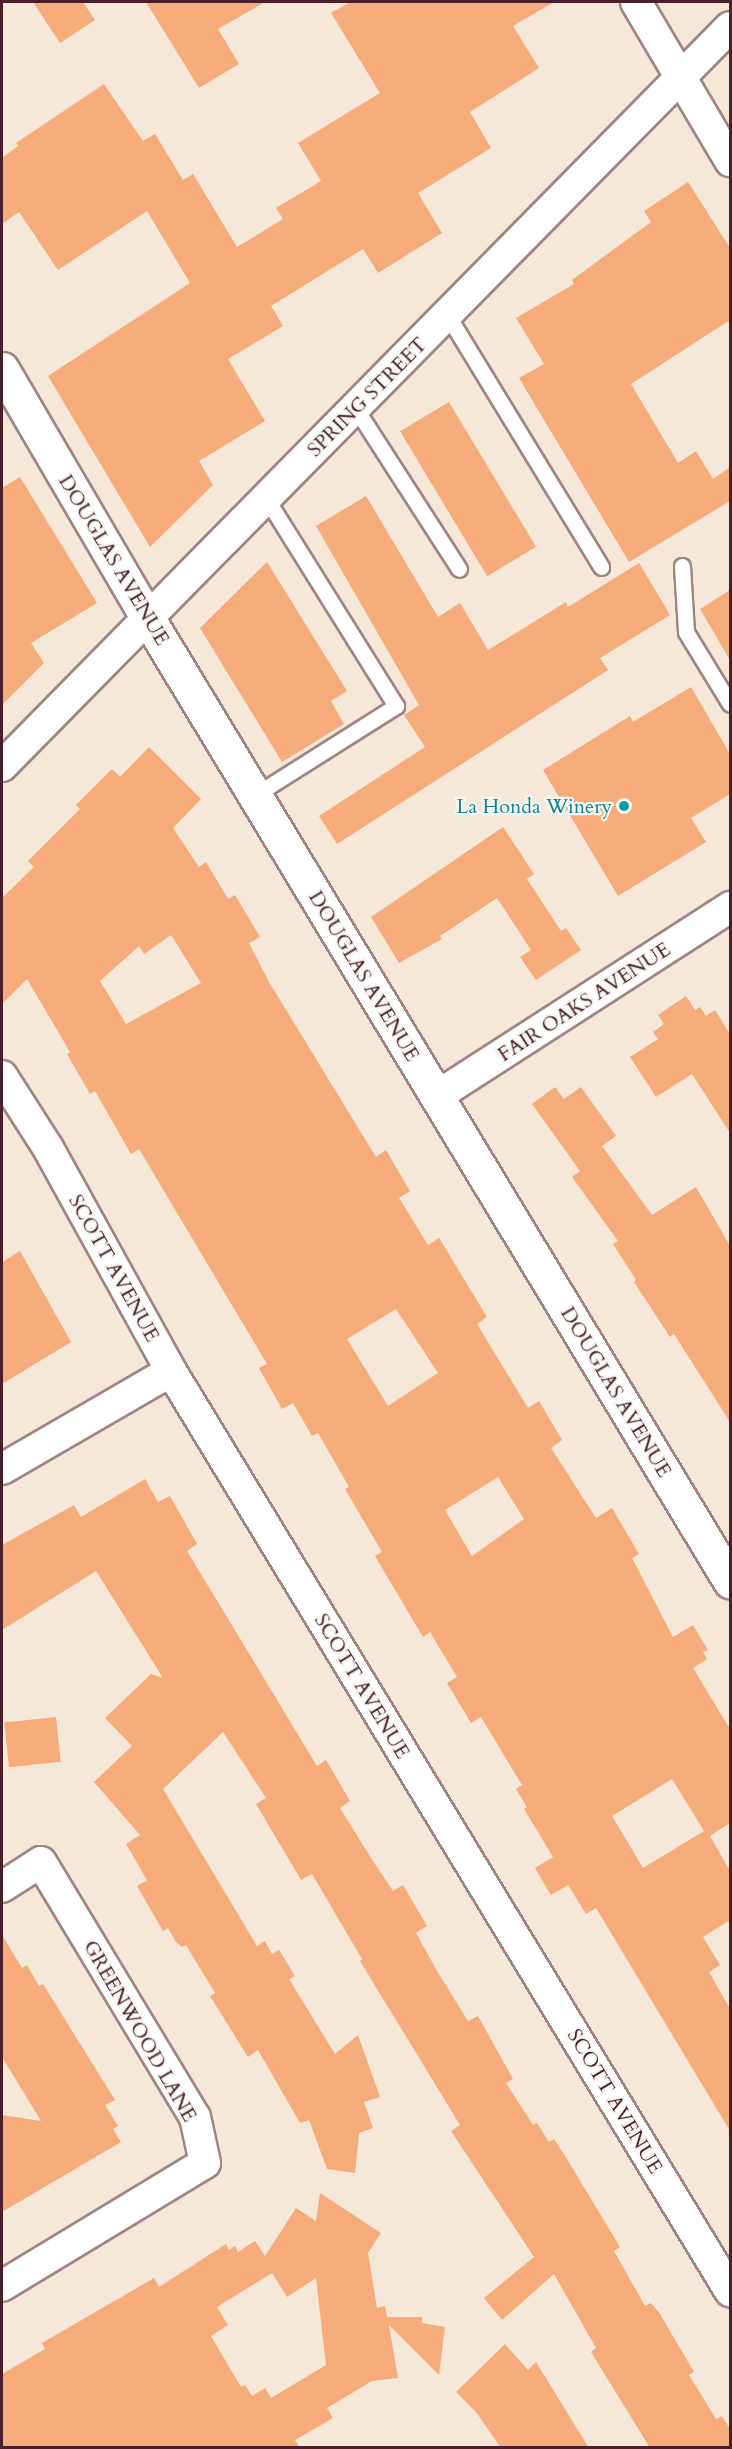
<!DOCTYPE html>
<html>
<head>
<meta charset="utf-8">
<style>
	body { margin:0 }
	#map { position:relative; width:732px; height:2449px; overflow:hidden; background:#f5e8d8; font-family:Cardo,serif }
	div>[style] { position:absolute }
	.building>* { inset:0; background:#f6ab7a; transform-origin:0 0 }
	.roads { filter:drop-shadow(2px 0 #a08482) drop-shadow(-2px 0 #a08482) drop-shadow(0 2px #a08482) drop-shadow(0 -2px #a08482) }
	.lane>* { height:15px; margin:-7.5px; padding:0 7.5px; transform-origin:7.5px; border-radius:7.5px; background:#fff }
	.street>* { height:30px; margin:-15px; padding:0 15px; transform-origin:15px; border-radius:15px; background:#fff }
	.secondary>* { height:33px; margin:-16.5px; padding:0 16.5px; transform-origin:16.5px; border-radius:16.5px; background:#fff }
	.dots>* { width:16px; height:16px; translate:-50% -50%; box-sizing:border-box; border:3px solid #f6f6f2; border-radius:50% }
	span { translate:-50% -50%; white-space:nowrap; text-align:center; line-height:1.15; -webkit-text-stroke:4.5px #f6f6f2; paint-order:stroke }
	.street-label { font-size:20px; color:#4a1f2b }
	.culture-label { font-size:20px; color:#0d838f }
	.right { translate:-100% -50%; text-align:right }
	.frame { position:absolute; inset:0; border:3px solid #4a1f2b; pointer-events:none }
</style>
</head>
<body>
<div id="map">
	<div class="building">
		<i style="clip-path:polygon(33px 2px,83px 2px,95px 20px,60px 43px)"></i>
		<i style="clip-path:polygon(146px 2px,265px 2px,218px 29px,239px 64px,199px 88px)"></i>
		<i style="clip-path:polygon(350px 2px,554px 2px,513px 26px,539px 68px,470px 112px,491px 148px,418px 193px,442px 233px,378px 273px,363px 249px,271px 306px,283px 326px,228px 359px,265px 421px,199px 461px,213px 485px,150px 547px,48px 376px,190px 283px,147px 211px,58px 270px,19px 212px,2px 224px,2px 158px,18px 146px,16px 143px,104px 84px,143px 141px,155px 134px,183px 180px,193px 174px,237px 247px,283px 219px,276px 208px,321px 181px,298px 143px,380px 93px,331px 13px)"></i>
		<i style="clip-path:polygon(688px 182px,730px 248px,730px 320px,631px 384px,678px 463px,696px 451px,713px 479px,730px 467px,730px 501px,629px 562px,519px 378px,544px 364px,516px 318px,574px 284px,572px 280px,651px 222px,644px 211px)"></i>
		<i style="left:449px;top:402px;width:169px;height:57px;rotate:59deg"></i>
		<i style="clip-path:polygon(20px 477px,97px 603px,31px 643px,44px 663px,2px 705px,2px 488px)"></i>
		<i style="clip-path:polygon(366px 496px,438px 617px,460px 603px,488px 650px,566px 602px,568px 607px,639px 563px,670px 615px,600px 658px,608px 670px,337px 844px,319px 816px,425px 747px,404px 715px,419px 705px,316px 526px)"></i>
		<i style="clip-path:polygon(267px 562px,347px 691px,331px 701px,344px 724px,282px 762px,200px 628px)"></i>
		<i style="clip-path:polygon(730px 590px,730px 660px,700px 609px)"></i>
		<i style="clip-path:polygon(691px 687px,730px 754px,730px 794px,691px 818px,706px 842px,618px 896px,543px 770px,630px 716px,633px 722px)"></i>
		<i style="clip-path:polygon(evenodd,149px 747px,201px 799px,173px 828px,199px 867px,206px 862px,228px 899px,235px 895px,260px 937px,249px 943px,269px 982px,376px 1157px,386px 1150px,410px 1191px,399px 1198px,428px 1245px,439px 1238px,487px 1317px,477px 1324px,528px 1408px,539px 1401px,562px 1440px,551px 1448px,596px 1518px,612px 1508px,639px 1554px,632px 1558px,673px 1637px,693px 1625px,708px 1650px,703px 1652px,707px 1659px,693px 1668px,730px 1729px,730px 1823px,710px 1836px,730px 1871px,730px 1920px,703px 1937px,720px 1965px,709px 1972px,730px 2009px,730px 2131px,596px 1908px,586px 1914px,568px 1885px,551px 1895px,535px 1868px,553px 1857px,524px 1809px,527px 1807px,516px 1789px,522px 1785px,481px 1717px,471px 1723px,447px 1683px,457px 1677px,430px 1632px,423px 1637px,375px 1556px,382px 1552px,345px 1489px,349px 1487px,318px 1433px,312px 1436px,293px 1403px,282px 1409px,259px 1368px,267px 1364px,139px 1149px,131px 1154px,95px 1091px,90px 1094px,67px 1054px,70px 1052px,27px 979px,2px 1004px,2px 898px,34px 867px,28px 861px,80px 809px,76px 805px,112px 769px,120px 777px,149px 747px,171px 935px,201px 983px,126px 1024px,100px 981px,139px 946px,144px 954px,171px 935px,149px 747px,396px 1309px,438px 1373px,388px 1406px,347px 1339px,396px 1309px,149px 747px,498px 1477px,524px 1519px,472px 1556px,445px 1510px,498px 1477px,149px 747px,672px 1779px,704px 1831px,643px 1868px,612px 1816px,672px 1779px)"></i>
		<i style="clip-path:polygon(503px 827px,534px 874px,527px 879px,561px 931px,566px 928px,581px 950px,536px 980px,520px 957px,531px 950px,497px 898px,440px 936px,442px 939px,399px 963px,371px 917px)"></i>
		<i style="clip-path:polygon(686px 996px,695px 1010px,700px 1007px,706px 1016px,715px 1010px,730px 1034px,730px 1133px,692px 1074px,656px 1097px,630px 1057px,658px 1039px,653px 1032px,664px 1024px,658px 1015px)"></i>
		<i style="clip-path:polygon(555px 1087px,564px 1099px,581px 1087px,616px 1136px,602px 1146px,652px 1215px,696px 1187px,730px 1246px,730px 1422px,674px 1334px,670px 1337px,634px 1282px,636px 1280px,613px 1244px,618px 1241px,572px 1177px,580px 1171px,532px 1104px)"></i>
		<i style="clip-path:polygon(20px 1251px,71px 1342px,2px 1384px,2px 1262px)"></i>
		<i style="clip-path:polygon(145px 1479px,158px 1502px,170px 1496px,197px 1544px,187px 1551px,317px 1766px,326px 1760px,350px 1801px,340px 1808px,371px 1858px,393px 1891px,403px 1885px,427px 1926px,416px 1933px,437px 1971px,468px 2021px,478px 2016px,513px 2079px,506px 2083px,533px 2125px,537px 2123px,549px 2142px,554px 2139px,567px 2159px,620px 2247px,614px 2251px,645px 2306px,651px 2303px,660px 2314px,694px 2372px,689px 2375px,716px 2419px,722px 2416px,730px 2429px,730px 2448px,650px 2448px,591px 2352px,596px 2348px,554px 2274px,502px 2320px,484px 2298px,534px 2257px,451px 2131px,460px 2125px,360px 1961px,362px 1959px,312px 1874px,301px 1880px,256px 1804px,266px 1798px,223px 1732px,163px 1789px,257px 1946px,265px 1941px,272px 1954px,279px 1950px,295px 1976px,289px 1979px,335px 2054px,358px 2035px,380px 2097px,364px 2102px,373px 2128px,359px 2133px,355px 2173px,327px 2169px,309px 2120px,300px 2123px,258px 2050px,248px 2057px,210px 1996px,215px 1993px,186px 1945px,182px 1947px,176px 1942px,168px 1928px,163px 1931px,137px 1886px,147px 1880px,126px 1844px,140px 1835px,94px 1782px,132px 1746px,105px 1718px,151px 1674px,163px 1678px,96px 1571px,2px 1630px,2px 1545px,74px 1505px,81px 1517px)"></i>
		<i style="left:56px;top:1717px;width:45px;height:52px;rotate:84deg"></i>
		<i style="clip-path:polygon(2px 1935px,22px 1968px,27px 1965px,39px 1986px,43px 1984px,115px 2100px,105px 2105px,118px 2126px,113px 2129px,121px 2142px,2px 2212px,2px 2115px,41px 2121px,2px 2057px)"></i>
		<i style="clip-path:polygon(evenodd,320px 2193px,381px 2233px,368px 2253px,377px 2308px,385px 2306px,387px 2317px,422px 2317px,422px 2323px,445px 2327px,439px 2375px,389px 2325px,398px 2378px,372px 2381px,327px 2408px,333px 2418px,295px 2440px,300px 2448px,2px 2448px,2px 2374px,45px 2349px,42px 2343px,154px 2278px,159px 2287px,226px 2244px,229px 2250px,235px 2246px,238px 2252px,255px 2241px,265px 2256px,296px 2208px,316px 2221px,320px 2193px,272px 2273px,287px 2297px,316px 2278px,326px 2365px,271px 2398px,265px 2388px,252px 2396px,245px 2385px,241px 2387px,211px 2336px,228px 2325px,217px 2307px,272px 2273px)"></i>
		<i style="clip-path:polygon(505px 2344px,528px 2370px,536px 2362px,589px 2448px,501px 2448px,476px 2412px,456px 2392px)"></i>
	</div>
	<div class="roads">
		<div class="lane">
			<i style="left:448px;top:316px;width:294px;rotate:58.6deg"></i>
			<i style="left:356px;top:409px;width:190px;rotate:57.2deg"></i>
			<i style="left:682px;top:566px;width:66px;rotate:86.5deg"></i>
			<i style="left:686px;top:632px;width:84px;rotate:58.6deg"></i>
			<i style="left:255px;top:795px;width:167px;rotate:-32.3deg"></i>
			<i style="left:396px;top:706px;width:245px;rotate:-122deg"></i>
		</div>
		<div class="street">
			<i style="left:636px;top:2px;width:185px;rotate:59.4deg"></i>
			<i style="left:2px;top:766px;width:1037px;rotate:-45.43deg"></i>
			<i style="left:2px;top:1076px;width:85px;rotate:57.4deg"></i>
			<i style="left:48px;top:1148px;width:255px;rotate:61.1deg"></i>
			<i style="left:171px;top:1371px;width:1077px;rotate:58.72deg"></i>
			<i style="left:437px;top:1096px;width:349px;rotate:-32.8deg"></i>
			<i style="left:2px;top:1469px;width:195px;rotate:-30.1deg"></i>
			<i style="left:2px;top:1887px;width:46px;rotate:-32.7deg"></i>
			<i style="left:41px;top:1862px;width:298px;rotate:58.9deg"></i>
			<i style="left:195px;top:2117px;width:47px;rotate:77.7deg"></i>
			<i style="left:205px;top:2163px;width:237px;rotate:148.8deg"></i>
		</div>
		<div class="secondary">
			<i style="left:2px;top:369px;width:287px;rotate:59.7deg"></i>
			<i style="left:147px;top:617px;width:1127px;rotate:58.84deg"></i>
		</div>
	</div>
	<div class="dots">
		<i style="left:624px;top:806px;background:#0f9aa8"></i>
	</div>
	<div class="street-label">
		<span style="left:367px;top:397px;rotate:-45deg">SPRING STREET</span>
		<span style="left:114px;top:560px;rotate:59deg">DOUGLAS AVENUE</span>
		<span style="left:364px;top:976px;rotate:59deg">DOUGLAS AVENUE</span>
		<span style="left:584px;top:1002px;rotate:-33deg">FAIR OAKS AVENUE</span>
		<span style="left:114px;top:1268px;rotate:61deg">SCOTT AVENUE</span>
		<span style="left:616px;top:1392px;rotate:59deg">DOUGLAS AVENUE</span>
		<span style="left:362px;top:1686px;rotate:59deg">SCOTT AVENUE</span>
		<span style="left:140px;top:2031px;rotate:60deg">GREENWOOD LANE</span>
		<span style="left:615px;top:2101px;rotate:59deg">SCOTT AVENUE</span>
	</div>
	<div class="culture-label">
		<span class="right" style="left:612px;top:806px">La Honda Winery</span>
	</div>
	<div class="frame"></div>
</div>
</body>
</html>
